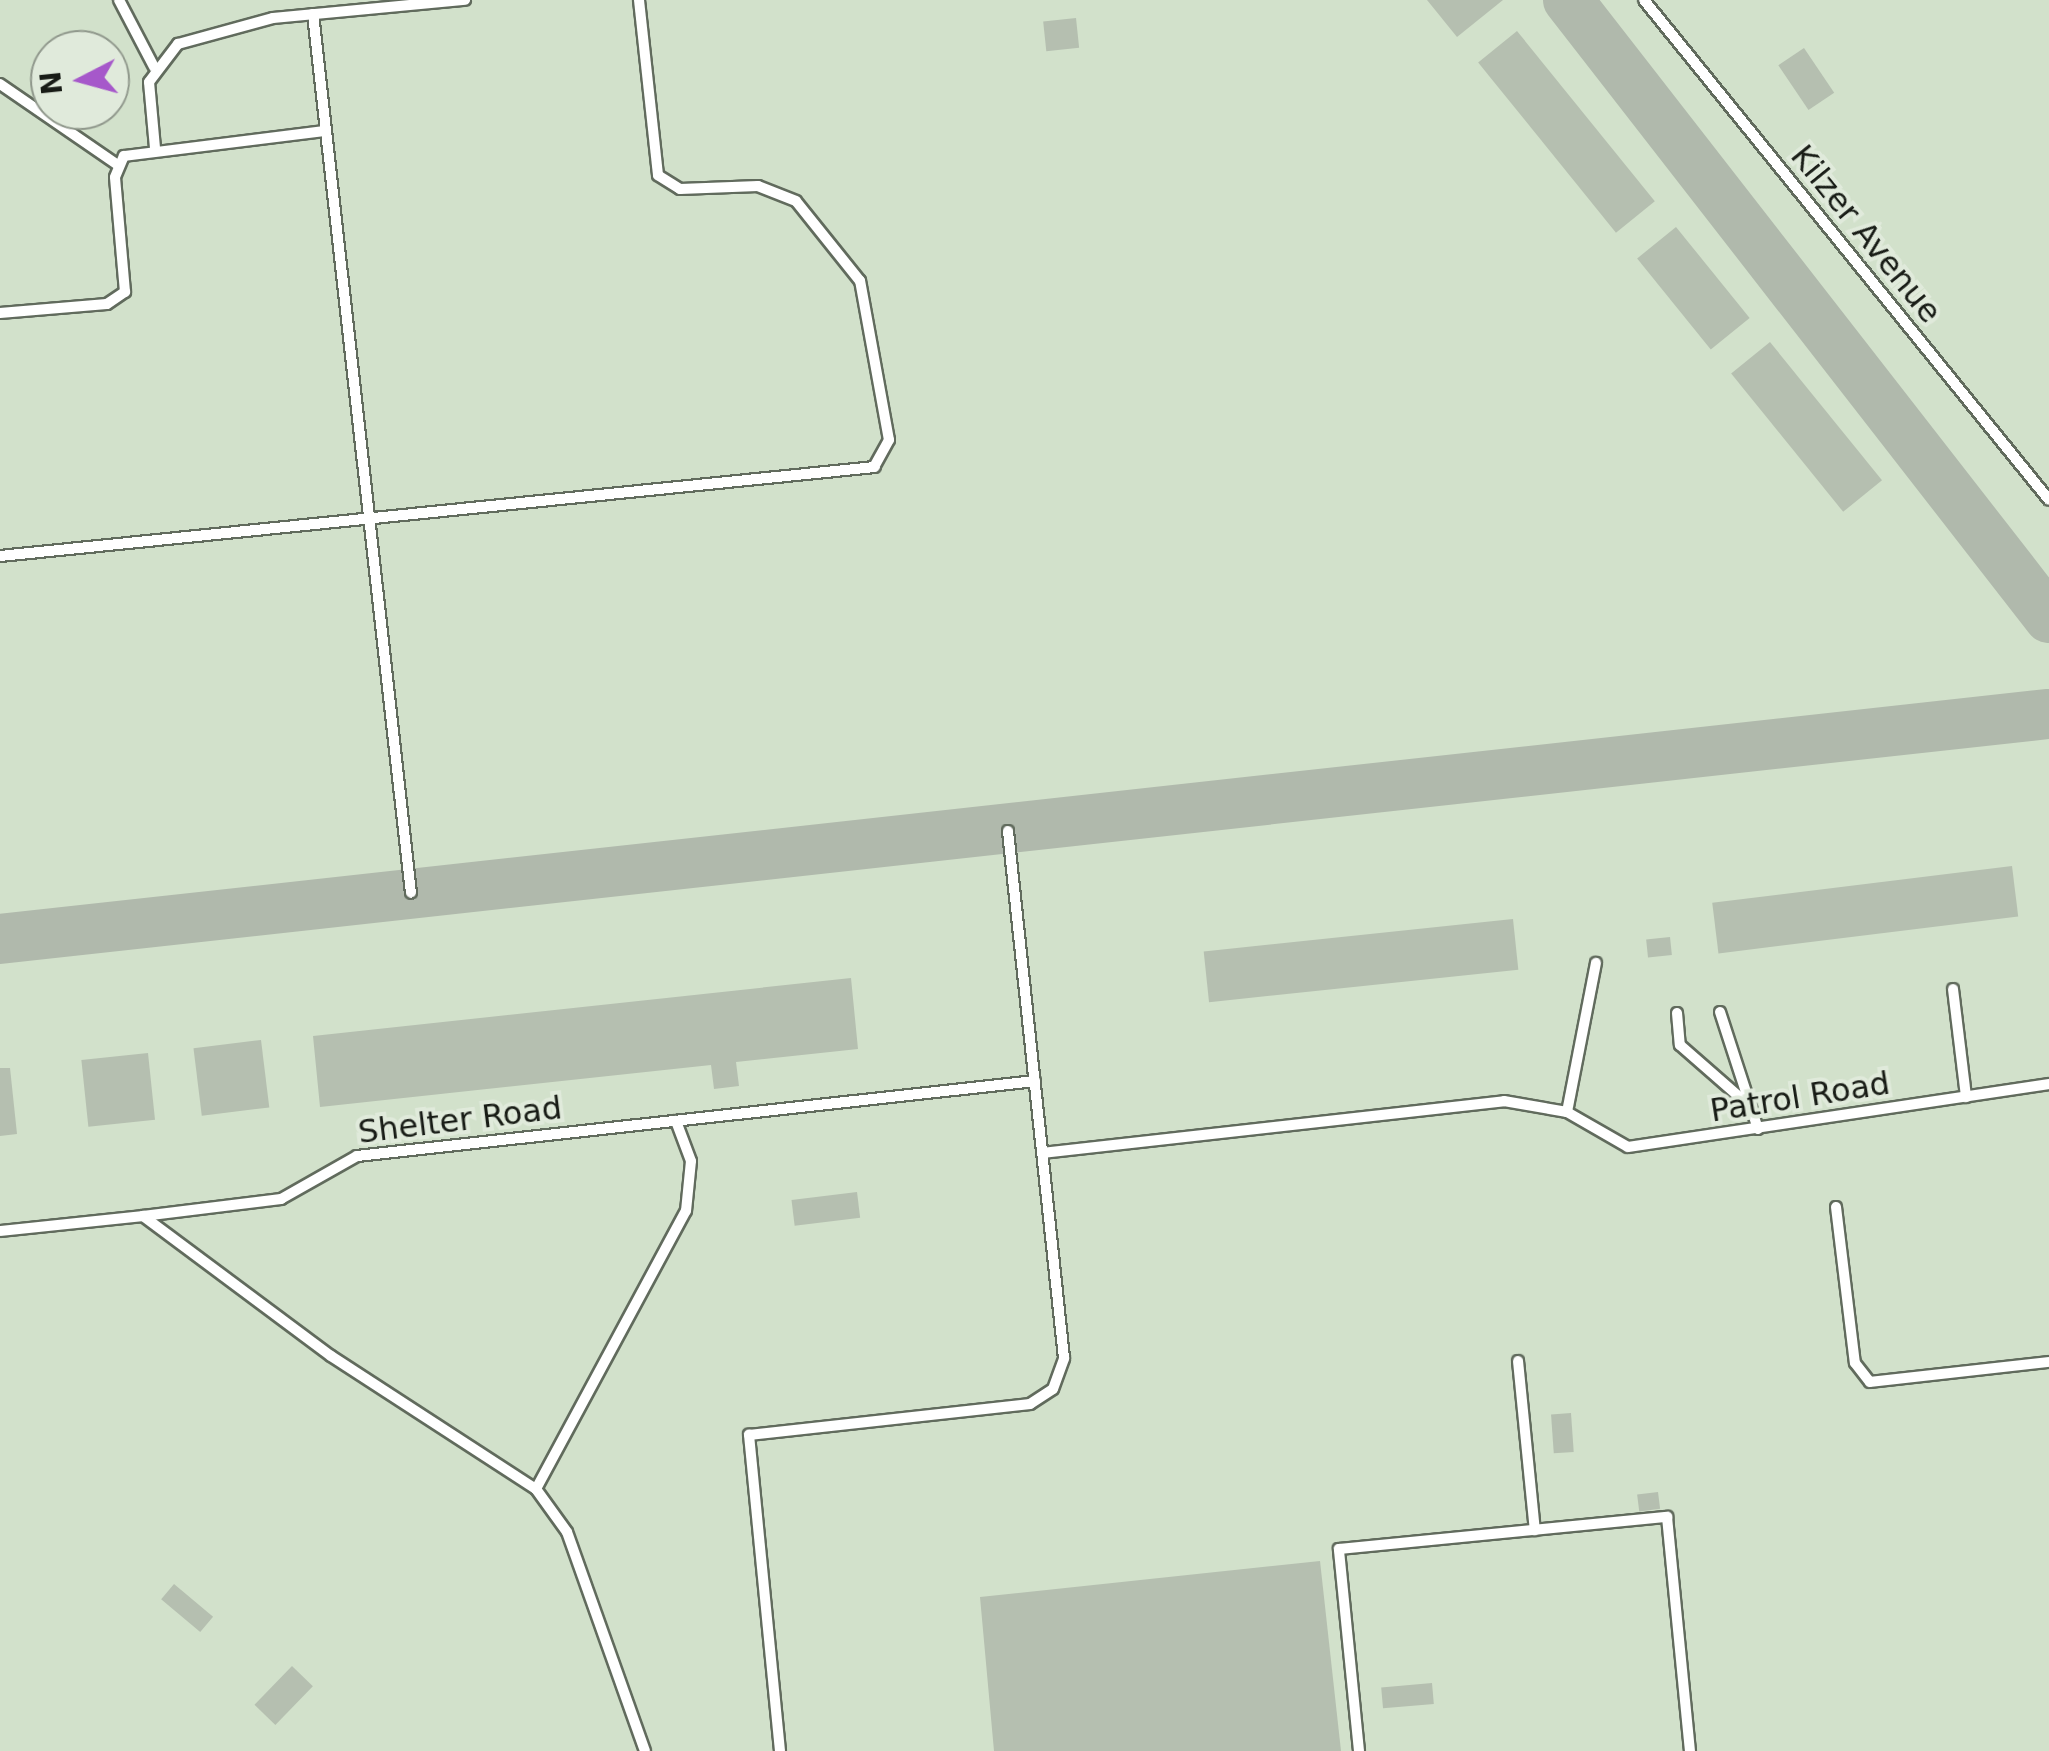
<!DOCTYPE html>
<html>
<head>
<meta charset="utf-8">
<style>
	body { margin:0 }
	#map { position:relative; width:2049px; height:1751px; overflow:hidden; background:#e0eadb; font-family:"DejaVu Sans",sans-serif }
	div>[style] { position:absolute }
	.built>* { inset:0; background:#d2e1cb }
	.taxiway>* { height:50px; margin:-25px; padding:0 25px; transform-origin:25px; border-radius:25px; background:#b0b9ac }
	.building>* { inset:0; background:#b5bfb0; transform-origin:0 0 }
	.roads { filter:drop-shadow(2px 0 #616b5d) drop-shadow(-2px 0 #616b5d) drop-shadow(0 2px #616b5d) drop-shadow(0 -2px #616b5d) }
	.service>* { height:10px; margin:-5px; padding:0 5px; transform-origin:5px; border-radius:5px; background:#fff }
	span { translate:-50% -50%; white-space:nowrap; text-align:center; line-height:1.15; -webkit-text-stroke:8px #e0eadb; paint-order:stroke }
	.street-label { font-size:32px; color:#181c16 }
	.north { position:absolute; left:30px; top:30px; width:100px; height:100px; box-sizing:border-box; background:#e0eadb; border:2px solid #90988c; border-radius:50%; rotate:264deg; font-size:28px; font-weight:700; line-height:40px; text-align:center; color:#181c16 }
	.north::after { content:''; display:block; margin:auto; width:35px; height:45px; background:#a658ca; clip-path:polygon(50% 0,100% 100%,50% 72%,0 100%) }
</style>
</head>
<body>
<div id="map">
	<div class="built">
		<i style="clip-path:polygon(evenodd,0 0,2049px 0,2049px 1751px,0 1751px,0 0,50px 50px,110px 50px,110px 110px,50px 110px,50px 50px)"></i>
	</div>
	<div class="taxiway">
		<i style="left:1568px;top:0;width:783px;rotate:52.11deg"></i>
		<i style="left:0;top:939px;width:2061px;rotate:-6.27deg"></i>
	</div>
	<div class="building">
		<i style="clip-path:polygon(1427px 0,1503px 0,1457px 37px)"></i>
		<i style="left:1076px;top:18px;width:30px;height:33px;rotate:84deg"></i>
		<i style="left:1517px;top:31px;width:219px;height:50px;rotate:51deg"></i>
		<i style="left:1804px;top:48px;width:54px;height:31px;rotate:56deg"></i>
		<i style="left:1676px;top:227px;width:117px;height:50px;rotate:51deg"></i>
		<i style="left:1770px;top:342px;width:178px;height:50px;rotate:51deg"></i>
		<i style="left:2012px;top:866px;width:51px;height:302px;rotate:83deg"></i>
		<i style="left:1513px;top:919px;width:51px;height:311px;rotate:84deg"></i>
		<i style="left:1670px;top:937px;width:18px;height:24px;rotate:84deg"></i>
		<i style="clip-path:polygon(851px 978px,858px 1049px,736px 1062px,739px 1086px,714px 1089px,711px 1065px,320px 1107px,313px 1036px)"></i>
		<i style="left:261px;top:1040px;width:68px;height:68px;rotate:83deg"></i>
		<i style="left:148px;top:1053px;width:67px;height:67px;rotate:84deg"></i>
		<i style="clip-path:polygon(0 1068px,10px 1068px,17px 1134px,0 1136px)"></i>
		<i style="left:857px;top:1192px;width:26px;height:66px;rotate:83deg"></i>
		<i style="left:1571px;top:1413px;width:39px;height:20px;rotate:86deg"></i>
		<i style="left:1658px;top:1492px;width:17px;height:21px;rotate:83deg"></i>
		<i style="clip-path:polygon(1320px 1561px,1341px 1751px,994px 1751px,980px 1597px)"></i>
		<i style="left:174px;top:1584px;width:51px;height:20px;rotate:40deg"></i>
		<i style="left:292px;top:1666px;width:29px;height:54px;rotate:44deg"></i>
		<i style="left:1432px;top:1683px;width:21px;height:51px;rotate:85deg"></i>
	</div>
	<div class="roads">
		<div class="service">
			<i style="left:119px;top:0;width:76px;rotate:62.4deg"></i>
			<i style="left:1644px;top:0;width:643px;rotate:50.99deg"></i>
			<i style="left:313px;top:14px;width:884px;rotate:83.64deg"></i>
			<i style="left:0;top:84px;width:143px;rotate:34.5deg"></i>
			<i style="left:155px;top:148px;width:66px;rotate:-95.2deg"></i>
			<i style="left:149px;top:82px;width:48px;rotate:-52.7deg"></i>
			<i style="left:178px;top:44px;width:98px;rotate:-15.3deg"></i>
			<i style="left:273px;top:18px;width:193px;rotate:-5.4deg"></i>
			<i style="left:0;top:313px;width:107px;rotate:-4.8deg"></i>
			<i style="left:107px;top:304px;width:22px;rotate:-34deg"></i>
			<i style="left:125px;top:292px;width:115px;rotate:-95deg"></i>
			<i style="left:115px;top:177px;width:23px;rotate:-67deg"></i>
			<i style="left:124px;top:156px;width:203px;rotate:-7.1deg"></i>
			<i style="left:0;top:556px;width:879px;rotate:-5.81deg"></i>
			<i style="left:874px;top:467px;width:31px;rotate:-61deg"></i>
			<i style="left:889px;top:440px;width:162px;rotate:-100.3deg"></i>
			<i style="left:860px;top:281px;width:102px;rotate:-128.7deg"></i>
			<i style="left:796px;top:201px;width:41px;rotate:-158.5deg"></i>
			<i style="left:758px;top:186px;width:78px;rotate:177.8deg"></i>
			<i style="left:680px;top:189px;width:26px;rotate:-148deg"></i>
			<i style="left:658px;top:175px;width:176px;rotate:-96.2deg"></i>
			<i style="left:1953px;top:989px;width:109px;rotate:83.1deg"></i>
			<i style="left:1720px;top:1012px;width:123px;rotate:72deg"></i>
			<i style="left:1677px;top:1013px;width:32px;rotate:85deg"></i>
			<i style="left:1680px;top:1045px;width:82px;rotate:41.1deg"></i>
			<i style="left:1567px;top:1112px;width:152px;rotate:-79deg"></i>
			<i style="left:1042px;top:1153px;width:465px;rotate:-6.4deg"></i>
			<i style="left:1504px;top:1101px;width:64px;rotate:9.9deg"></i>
			<i style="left:1567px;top:1112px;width:70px;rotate:29.8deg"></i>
			<i style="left:1628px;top:1147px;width:426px;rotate:-8.5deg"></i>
			<i style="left:1836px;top:1207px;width:157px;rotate:83.1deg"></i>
			<i style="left:1855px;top:1363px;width:24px;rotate:52deg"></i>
			<i style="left:1870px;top:1382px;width:180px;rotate:-6.4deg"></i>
			<i style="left:143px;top:1216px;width:139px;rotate:-7deg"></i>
			<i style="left:281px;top:1199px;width:87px;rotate:-29.5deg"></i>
			<i style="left:357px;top:1156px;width:682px;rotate:-6.31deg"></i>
			<i style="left:0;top:1231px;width:144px;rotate:-6deg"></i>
			<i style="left:143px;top:1216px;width:234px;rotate:36.7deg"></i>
			<i style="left:331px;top:1356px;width:244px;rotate:33deg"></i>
			<i style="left:1518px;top:1361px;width:170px;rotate:84.3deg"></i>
			<i style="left:645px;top:1751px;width:232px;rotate:-109.6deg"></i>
			<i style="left:567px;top:1532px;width:53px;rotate:-125.8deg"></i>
			<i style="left:536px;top:1489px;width:316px;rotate:-61.7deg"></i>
			<i style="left:686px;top:1211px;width:50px;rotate:-84.3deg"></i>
			<i style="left:691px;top:1161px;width:43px;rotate:-110.6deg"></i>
			<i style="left:780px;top:1751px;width:318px;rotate:-95.6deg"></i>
			<i style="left:749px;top:1435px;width:283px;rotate:-6.3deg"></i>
			<i style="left:1030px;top:1404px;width:27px;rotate:-33deg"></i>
			<i style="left:1053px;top:1389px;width:33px;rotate:-70deg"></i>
			<i style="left:1064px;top:1358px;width:530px;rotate:-96.07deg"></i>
			<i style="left:1359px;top:1751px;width:203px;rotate:-95.7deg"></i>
			<i style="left:1339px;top:1549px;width:330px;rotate:-5.6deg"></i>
			<i style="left:1667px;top:1517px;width:235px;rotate:84.4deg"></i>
		</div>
	</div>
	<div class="street-label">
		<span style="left:1866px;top:234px;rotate:51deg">Kilzer Avenue</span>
		<span style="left:1800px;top:1097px;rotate:-9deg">Patrol Road</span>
		<span style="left:460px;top:1120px;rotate:-7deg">Shelter Road</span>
	</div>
	<div class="north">N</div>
</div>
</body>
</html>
